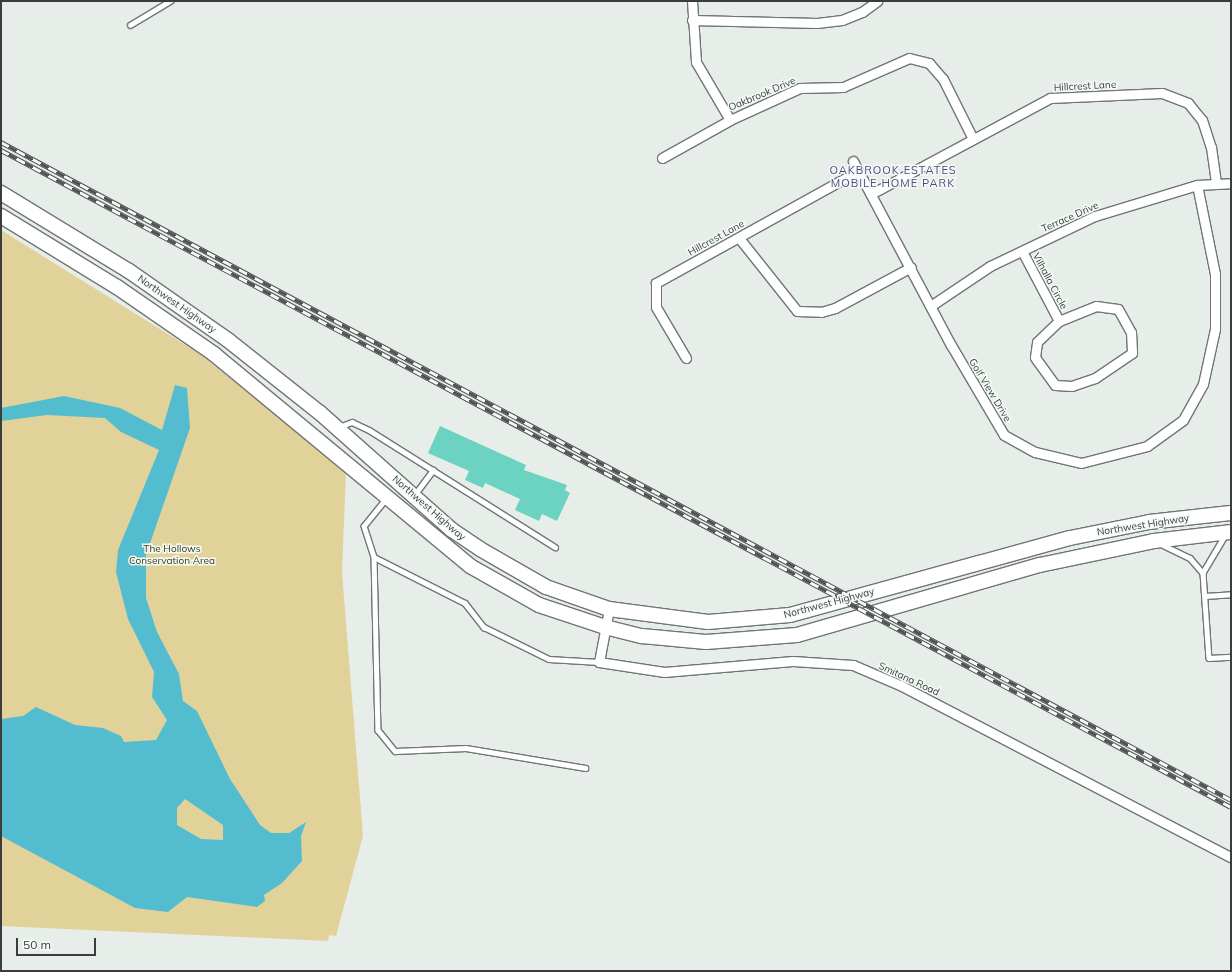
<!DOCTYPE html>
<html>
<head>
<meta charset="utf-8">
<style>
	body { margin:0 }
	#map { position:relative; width:1232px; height:972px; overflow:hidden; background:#e7eee9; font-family:Mulish,sans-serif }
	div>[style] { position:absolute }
	.green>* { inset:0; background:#e1d29a }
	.water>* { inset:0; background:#53bdcf }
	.building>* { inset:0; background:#6cd3c2 }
	.roads { filter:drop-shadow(1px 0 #707672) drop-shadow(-1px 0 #707672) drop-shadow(0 1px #707672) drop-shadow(0 -1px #707672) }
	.service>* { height:4.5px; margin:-2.25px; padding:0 2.25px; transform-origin:2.25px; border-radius:2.25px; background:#fff }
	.minor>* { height:9px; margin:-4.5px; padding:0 4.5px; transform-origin:4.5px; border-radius:4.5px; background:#fff }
	.primary>* { height:14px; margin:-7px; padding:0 7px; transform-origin:7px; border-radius:7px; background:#fff }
	.rail>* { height:4.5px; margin-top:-2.25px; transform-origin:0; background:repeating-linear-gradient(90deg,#f4fbf6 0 9px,#505351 0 18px); box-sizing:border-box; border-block:1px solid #505351 }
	span { translate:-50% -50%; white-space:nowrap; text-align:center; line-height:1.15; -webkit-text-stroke:3px #f4fbf6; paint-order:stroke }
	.street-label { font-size:10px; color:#3a3d3b }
	.park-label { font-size:10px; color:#3b3210 }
	.neighbourhood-label { font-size:11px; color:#584481; letter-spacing:1px }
	.frame { position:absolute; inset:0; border:2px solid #3a3d3b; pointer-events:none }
	.scale { position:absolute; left:16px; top:938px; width:80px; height:18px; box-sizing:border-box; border:2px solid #3a3d3b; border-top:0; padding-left:5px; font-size:12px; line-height:14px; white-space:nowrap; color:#3a3d3b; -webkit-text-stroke:3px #f4fbf6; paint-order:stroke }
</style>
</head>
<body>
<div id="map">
	<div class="green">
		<i style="clip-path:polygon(1px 230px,200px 354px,346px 472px,342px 572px,363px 836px,336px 936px,329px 935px,328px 941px,1px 926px)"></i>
	</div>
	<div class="water">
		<i style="clip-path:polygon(evenodd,175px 385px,187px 388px,190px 428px,146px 555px,146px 598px,157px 632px,179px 674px,183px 701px,197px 711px,230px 779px,260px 825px,271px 833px,289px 833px,306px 822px,301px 836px,302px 861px,282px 883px,264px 895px,265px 901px,257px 907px,187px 897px,168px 912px,135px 908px,1px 836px,1px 719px,23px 716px,36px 707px,75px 725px,103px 728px,121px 736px,124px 742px,156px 740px,167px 720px,152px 697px,154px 672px,128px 619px,116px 572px,118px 550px,159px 450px,121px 432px,105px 418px,47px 415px,1px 421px,1px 408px,64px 396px,120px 408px,162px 430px,175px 385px,185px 799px,223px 825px,223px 840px,201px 839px,177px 825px,177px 808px,185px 799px)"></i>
	</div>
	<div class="building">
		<i style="clip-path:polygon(440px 426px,526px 465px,524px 470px,567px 485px,565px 490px,570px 493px,557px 521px,542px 514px,539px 521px,515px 510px,520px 499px,485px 483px,483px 488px,465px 480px,469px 471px,428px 453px)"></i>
	</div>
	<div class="roads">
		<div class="service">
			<i style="left:130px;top:25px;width:47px;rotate:-31deg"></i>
			<i style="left:339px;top:427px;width:14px;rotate:-21deg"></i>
			<i style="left:352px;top:422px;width:19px;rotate:25deg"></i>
			<i style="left:369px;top:430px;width:220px;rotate:32.2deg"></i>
			<i style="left:415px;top:494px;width:30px;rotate:-53deg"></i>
			<i style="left:387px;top:498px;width:36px;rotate:129deg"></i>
			<i style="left:364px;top:526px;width:33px;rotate:72deg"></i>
			<i style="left:374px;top:557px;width:173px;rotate:88.7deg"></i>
			<i style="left:378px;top:730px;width:27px;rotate:51deg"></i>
			<i style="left:395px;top:751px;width:71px;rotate:-2.4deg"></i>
			<i style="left:466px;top:748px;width:121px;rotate:9.5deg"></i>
			<i style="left:1225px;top:536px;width:43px;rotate:120.7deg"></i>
			<i style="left:1203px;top:573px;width:85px;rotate:86deg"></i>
			<i style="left:1209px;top:658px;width:22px;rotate:-3deg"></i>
			<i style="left:1163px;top:545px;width:30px;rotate:26deg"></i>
			<i style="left:1190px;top:558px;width:20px;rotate:49deg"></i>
			<i style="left:374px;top:557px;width:102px;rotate:26.8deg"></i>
			<i style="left:465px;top:603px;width:31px;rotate:52deg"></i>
			<i style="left:484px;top:627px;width:72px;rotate:26.2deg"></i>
			<i style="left:549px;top:659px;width:50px;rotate:3.4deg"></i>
			<i style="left:1205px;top:596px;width:26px;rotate:-4deg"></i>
		</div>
		<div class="minor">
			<i style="left:692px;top:1px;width:61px;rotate:86.2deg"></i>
			<i style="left:696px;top:62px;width:67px;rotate:59.6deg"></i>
			<i style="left:692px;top:20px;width:125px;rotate:1.4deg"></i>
			<i style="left:817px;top:23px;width:25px;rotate:-7deg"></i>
			<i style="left:842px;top:20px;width:22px;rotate:-22deg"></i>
			<i style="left:862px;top:12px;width:19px;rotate:-36deg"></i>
			<i style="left:662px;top:158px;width:78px;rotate:-29.2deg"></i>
			<i style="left:730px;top:120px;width:77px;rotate:-24.6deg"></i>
			<i style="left:800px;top:88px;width:43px;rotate:-1.3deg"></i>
			<i style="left:843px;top:87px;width:72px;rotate:-23.7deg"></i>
			<i style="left:909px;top:58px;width:21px;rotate:14deg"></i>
			<i style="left:929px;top:63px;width:21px;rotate:49deg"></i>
			<i style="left:943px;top:79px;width:67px;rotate:63.4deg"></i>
			<i style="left:853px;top:161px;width:208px;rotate:62deg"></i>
			<i style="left:951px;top:345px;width:104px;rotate:59.5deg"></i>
			<i style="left:1004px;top:435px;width:35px;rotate:29deg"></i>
			<i style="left:1035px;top:452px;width:47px;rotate:13.4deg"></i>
			<i style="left:1081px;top:463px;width:68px;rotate:-14.4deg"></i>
			<i style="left:1147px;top:446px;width:44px;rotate:-35.8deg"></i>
			<i style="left:1183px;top:420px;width:41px;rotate:-60.9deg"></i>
			<i style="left:1203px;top:384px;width:56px;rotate:-77.7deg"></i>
			<i style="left:1215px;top:329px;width:55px;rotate:-90deg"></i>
			<i style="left:1215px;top:274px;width:91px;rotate:-101.4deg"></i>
			<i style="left:871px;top:194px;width:203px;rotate:-28.2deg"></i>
			<i style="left:1050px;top:98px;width:112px;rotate:-2.6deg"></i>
			<i style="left:1162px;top:93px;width:28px;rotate:21deg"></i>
			<i style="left:1188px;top:103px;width:22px;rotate:51deg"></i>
			<i style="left:1202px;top:120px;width:28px;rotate:72deg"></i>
			<i style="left:1211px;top:147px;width:37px;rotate:82deg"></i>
			<i style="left:739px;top:238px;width:93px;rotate:51.5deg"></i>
			<i style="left:797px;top:311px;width:24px;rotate:2deg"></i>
			<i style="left:821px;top:312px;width:15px;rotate:-16deg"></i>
			<i style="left:835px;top:308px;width:86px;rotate:-28.3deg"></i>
			<i style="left:1022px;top:251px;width:79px;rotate:62.1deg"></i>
			<i style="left:932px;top:305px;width:70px;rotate:-33.9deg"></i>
			<i style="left:990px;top:266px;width:116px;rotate:-25.5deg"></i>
			<i style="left:1095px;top:216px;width:107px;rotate:-16.9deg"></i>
			<i style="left:1197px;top:185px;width:34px;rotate:-3deg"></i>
			<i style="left:1096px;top:306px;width:22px;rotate:8deg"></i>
			<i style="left:1118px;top:309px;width:26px;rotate:61deg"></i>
			<i style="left:1131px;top:332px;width:21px;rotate:87deg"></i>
			<i style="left:1132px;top:353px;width:45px;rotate:146deg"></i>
			<i style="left:1095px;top:378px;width:24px;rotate:161deg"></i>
			<i style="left:1072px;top:386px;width:17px;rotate:-177deg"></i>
			<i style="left:1055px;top:385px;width:34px;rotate:-126deg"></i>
			<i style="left:1035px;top:357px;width:15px;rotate:-82deg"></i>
			<i style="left:1037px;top:342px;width:30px;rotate:-44deg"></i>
			<i style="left:1059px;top:321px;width:40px;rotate:-22deg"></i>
			<i style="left:686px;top:358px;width:59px;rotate:-120.5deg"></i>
			<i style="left:656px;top:307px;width:24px;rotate:-90deg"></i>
			<i style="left:656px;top:283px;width:231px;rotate:-29deg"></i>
			<i style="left:609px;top:609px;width:54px;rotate:100.7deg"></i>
			<i style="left:599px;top:662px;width:66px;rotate:8.7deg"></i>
			<i style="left:664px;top:672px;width:129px;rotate:-4.9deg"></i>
			<i style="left:793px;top:661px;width:60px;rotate:3.8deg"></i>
			<i style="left:853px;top:665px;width:53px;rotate:23.2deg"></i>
			<i style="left:902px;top:686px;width:371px;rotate:27.5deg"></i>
		</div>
		<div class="primary">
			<i style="left:1px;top:193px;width:150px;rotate:31.4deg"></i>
			<i style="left:129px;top:271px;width:121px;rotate:34.9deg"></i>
			<i style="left:228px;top:340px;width:116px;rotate:38.4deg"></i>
			<i style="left:319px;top:412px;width:178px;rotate:41.6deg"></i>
			<i style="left:452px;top:530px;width:34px;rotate:34deg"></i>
			<i style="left:480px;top:549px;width:76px;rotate:29.9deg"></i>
			<i style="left:546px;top:587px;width:67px;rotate:19.2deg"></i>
			<i style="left:609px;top:609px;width:100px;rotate:7.5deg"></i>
			<i style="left:708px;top:622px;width:82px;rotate:-4.9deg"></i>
			<i style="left:790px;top:615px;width:290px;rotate:-15.4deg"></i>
			<i style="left:1070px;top:538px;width:81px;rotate:-11.4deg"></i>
			<i style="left:1149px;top:522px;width:82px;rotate:-6.3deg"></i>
			<i style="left:1px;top:216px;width:136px;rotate:31.5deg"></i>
			<i style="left:117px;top:287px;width:118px;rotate:34.6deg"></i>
			<i style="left:214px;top:354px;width:332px;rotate:39.6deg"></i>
			<i style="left:470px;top:566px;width:79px;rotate:29.5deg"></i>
			<i style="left:539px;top:605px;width:70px;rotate:18.4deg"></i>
			<i style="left:605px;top:627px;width:38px;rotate:14deg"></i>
			<i style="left:642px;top:636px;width:64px;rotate:5.4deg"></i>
			<i style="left:706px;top:642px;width:91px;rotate:-4.4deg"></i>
			<i style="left:797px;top:635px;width:253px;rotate:-16.1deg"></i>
			<i style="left:1040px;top:565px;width:116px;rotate:-11.9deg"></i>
			<i style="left:1154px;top:541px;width:78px;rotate:-6.7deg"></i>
		</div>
	</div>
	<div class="rail">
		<i style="left:1px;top:142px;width:1395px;rotate:28.14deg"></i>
		<i style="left:1px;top:150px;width:1394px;rotate:28.11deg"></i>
	</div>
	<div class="street-label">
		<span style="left:1085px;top:86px;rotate:-3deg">Hillcrest Lane</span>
		<span style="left:762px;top:94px;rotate:-23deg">Oakbrook Drive</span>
		<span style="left:1070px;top:217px;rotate:-24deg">Terrace Drive</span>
		<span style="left:716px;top:238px;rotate:-29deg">Hillcrest Lane</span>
		<span style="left:1050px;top:281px;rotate:62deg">Vilhalla Circle</span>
		<span style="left:177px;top:304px;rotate:35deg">Northwest Highway</span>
		<span style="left:990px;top:390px;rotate:59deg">Golf View Drive</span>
		<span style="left:429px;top:508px;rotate:41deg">Northwest Highway</span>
		<span style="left:1143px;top:525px;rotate:-9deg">Northwest Highway</span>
		<span style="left:829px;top:603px;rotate:-15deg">Northwest Highway</span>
		<span style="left:909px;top:679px;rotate:25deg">Smitana Road</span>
	</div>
	<div class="park-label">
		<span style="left:172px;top:554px">The Hollows<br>Conservation Area</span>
	</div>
	<div class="neighbourhood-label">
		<span style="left:893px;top:177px">OAKBROOK ESTATES<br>MOBILE HOME PARK</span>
	</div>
	<div class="frame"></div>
	<div class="scale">50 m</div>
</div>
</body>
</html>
